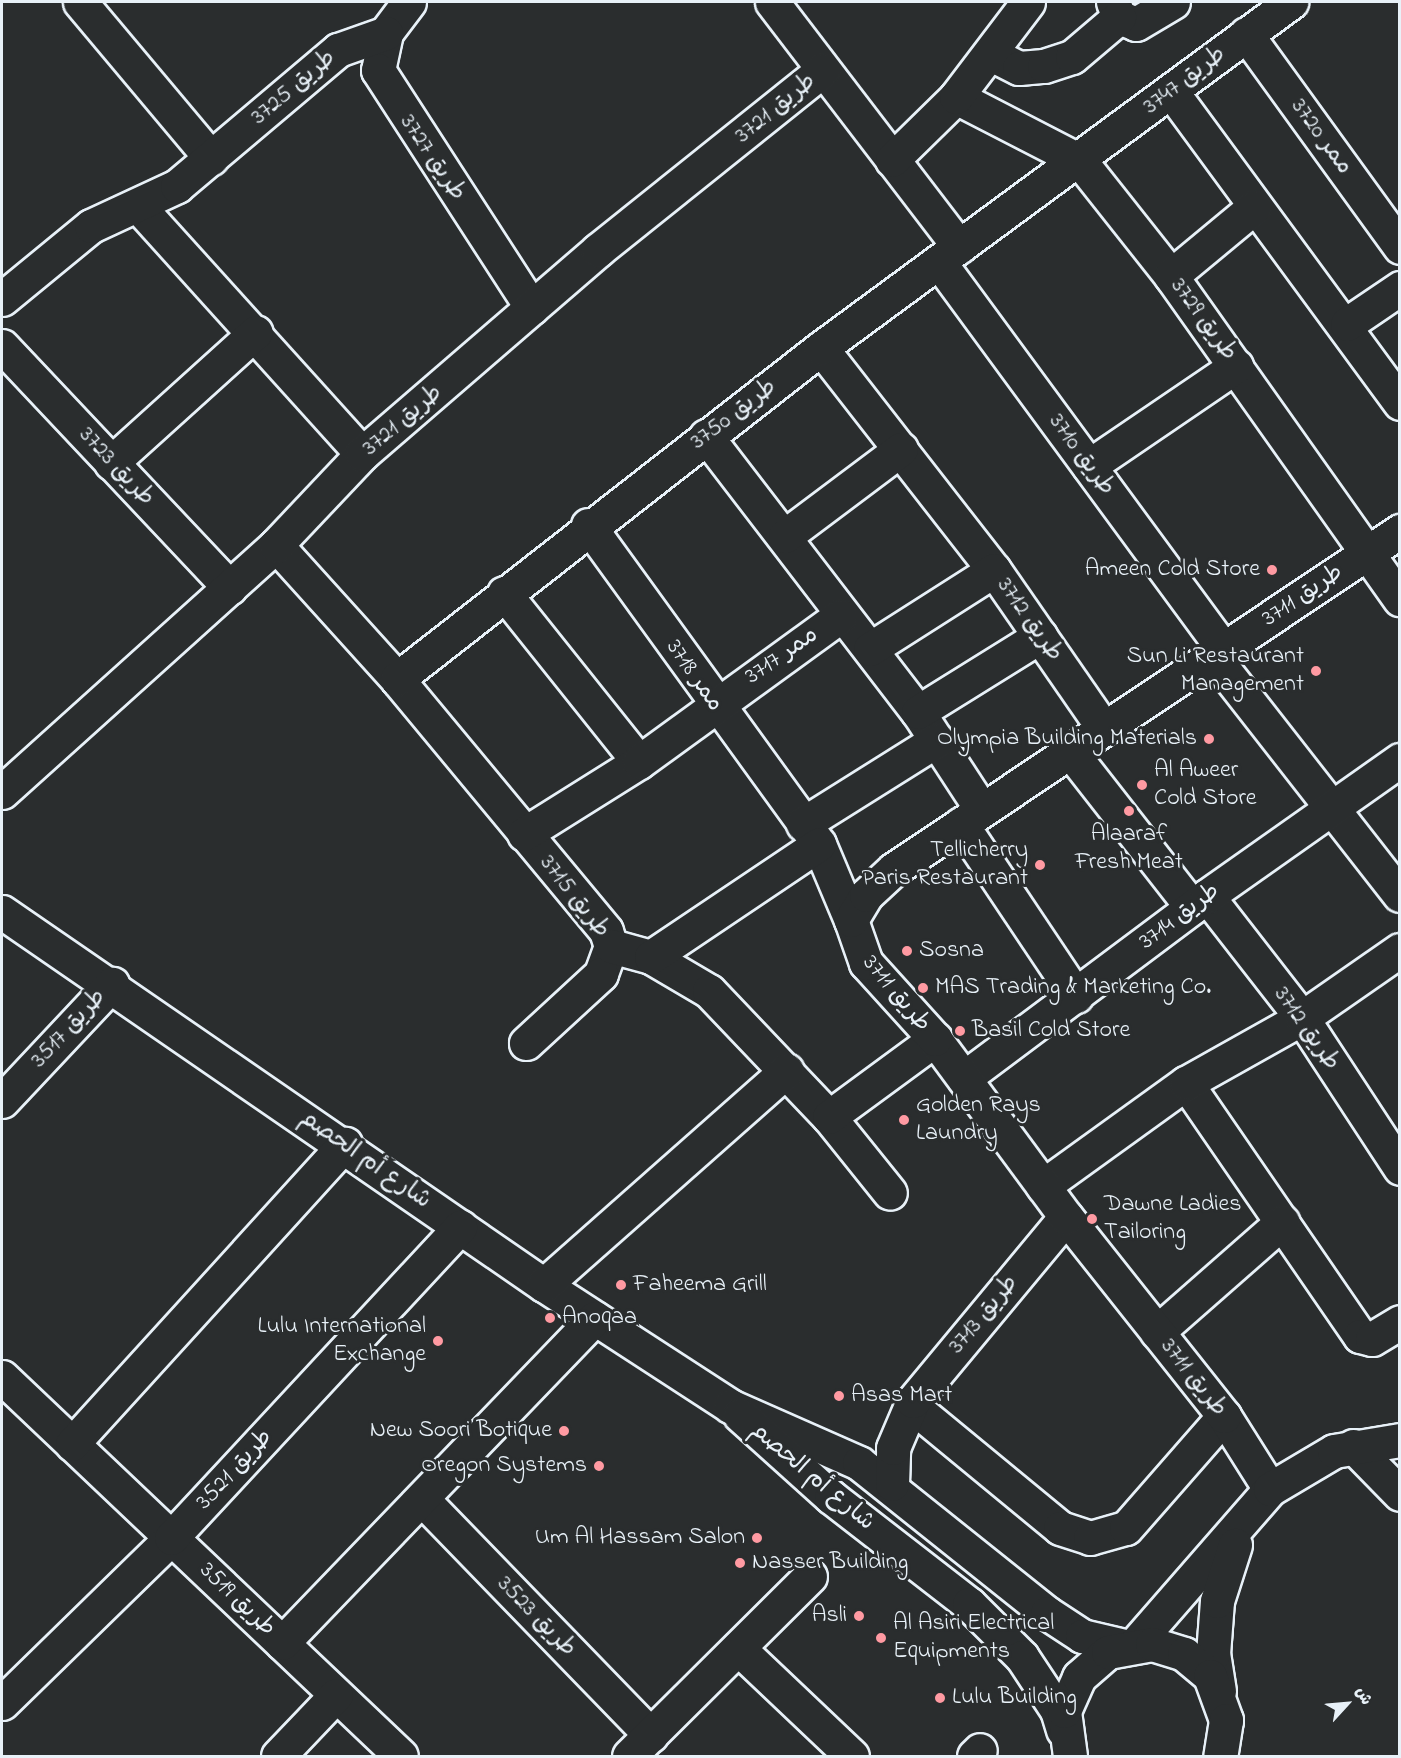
<!DOCTYPE html>
<html>
<head>
<meta charset="utf-8">
<style>
	body { margin:0 }
	#map { position:relative; width:1401px; height:1758px; overflow:hidden; background:#2a2d2e; font-family:"Indie Flower","Playpen Sans Arabic",sans-serif }
	div>[style] { position:absolute }
	.roads { filter:drop-shadow(2px 0 #e8f1f8) drop-shadow(-2px 0 #e8f1f8) drop-shadow(0 2px #e8f1f8) drop-shadow(0 -2px #e8f1f8) }
	.minor>* { height:33px; margin:-16.5px; padding:0 16.5px; transform-origin:16.5px; border-radius:16.5px; background:#2a2d2e }
	.dots>* { width:16px; height:16px; translate:-50% -50%; box-sizing:border-box; border:3px solid #2a2d2e; border-radius:50% }
	span { translate:-50% -50%; white-space:nowrap; text-align:center; line-height:1.15; -webkit-text-stroke:6px #2a2d2e; paint-order:stroke }
	.street-label { font-size:24px; color:#e8f1f8 }
	.poi-label { font-size:24px; color:#e8f1f8 }
	.right { translate:-100% -50%; text-align:right }
	.left { translate:0 -50%; text-align:left }
	.frame { position:absolute; inset:0; border:3px solid #e8f1f8; pointer-events:none }
	.north { position:absolute; left:1317px; top:1674px; width:60px; height:60px; -webkit-text-stroke:4px #2a2d2e; paint-order:stroke; rotate:64deg; font-size:16px; font-weight:700; line-height:24px; text-align:center; color:#e8f1f8 }
	.north::after { content:''; display:block; margin:auto; width:21px; height:27px; background:#e8f1f8; clip-path:polygon(50% 0,100% 100%,50% 72%,0 100%) }
</style>
</head>
<body>
<div id="map">
	<div class="roads">
		<div class="minor">
			<i style="left:80px;top:2px;width:204px;rotate:50deg"></i>
			<i style="left:409px;top:2px;width:39px;rotate:127deg"></i>
			<i style="left:386px;top:33px;width:38px;rotate:102deg"></i>
			<i style="left:378px;top:70px;width:283px;rotate:57.1deg"></i>
			<i style="left:772px;top:2px;width:308px;rotate:52.6deg"></i>
			<i style="left:1113px;top:2px;width:16px;rotate:68deg"></i>
			<i style="left:1119px;top:17px;width:18px;rotate:22deg"></i>
			<i style="left:1136px;top:24px;width:43px;rotate:-30.7deg"></i>
			<i style="left:1246px;top:34px;width:263px;rotate:54.1deg"></i>
			<i style="left:991px;top:54px;width:31px;rotate:27deg"></i>
			<i style="left:1019px;top:68px;width:25px;rotate:-5deg"></i>
			<i style="left:1044px;top:66px;width:29px;rotate:-18deg"></i>
			<i style="left:1072px;top:57px;width:62px;rotate:-40.4deg"></i>
			<i style="left:1171px;top:91px;width:387px;rotate:53.7deg"></i>
			<i style="left:956px;top:97px;width:140px;rotate:27.3deg"></i>
			<i style="left:1080px;top:161px;width:147px;rotate:51.6deg"></i>
			<i style="left:1171px;top:276px;width:396px;rotate:54.7deg"></i>
			<i style="left:892px;top:160px;width:90px;rotate:-44.5deg"></i>
			<i style="left:956px;top:97px;width:119px;rotate:-52.8deg"></i>
			<i style="left:140px;top:208px;width:331px;rotate:47.9deg"></i>
			<i style="left:939px;top:262px;width:480px;rotate:53.7deg"></i>
			<i style="left:1171px;top:276px;width:108px;rotate:-39.7deg"></i>
			<i style="left:2px;top:299px;width:115px;rotate:-39.4deg"></i>
			<i style="left:91px;top:226px;width:95px;rotate:-24.9deg"></i>
			<i style="left:177px;top:186px;width:211px;rotate:-40.2deg"></i>
			<i style="left:338px;top:50px;width:51px;rotate:-19.5deg"></i>
			<i style="left:1347px;top:324px;width:64px;rotate:-34.2deg"></i>
			<i style="left:2px;top:346px;width:332px;rotate:46.7deg"></i>
			<i style="left:821px;top:348px;width:281px;rotate:52.1deg"></i>
			<i style="left:994px;top:570px;width:193px;rotate:55.3deg"></i>
			<i style="left:706px;top:436px;width:348px;rotate:52.5deg"></i>
			<i style="left:918px;top:712px;width:117px;rotate:56.9deg"></i>
			<i style="left:111px;top:463px;width:195px;rotate:-42.1deg"></i>
			<i style="left:1089px;top:466px;width:178px;rotate:-34.2deg"></i>
			<i style="left:588px;top:525px;width:394px;rotate:54.1deg"></i>
			<i style="left:819px;top:844px;width:82px;rotate:67.2deg"></i>
			<i style="left:785px;top:536px;width:145px;rotate:-36.9deg"></i>
			<i style="left:276px;top:545px;width:181px;rotate:47.9deg"></i>
			<i style="left:397px;top:679px;width:327px;rotate:50.3deg"></i>
			<i style="left:606px;top:931px;width:16px;rotate:72deg"></i>
			<i style="left:611px;top:946px;width:30px;rotate:110deg"></i>
			<i style="left:601px;top:974px;width:102px;rotate:137.4deg"></i>
			<i style="left:504px;top:593px;width:216px;rotate:51.4deg"></i>
			<i style="left:870px;top:649px;width:147px;rotate:-32.5deg"></i>
			<i style="left:1213px;top:656px;width:303px;rotate:52deg"></i>
			<i style="left:397px;top:679px;width:538px;rotate:-37.98deg"></i>
			<i style="left:821px;top:348px;width:584px;rotate:-36.36deg"></i>
			<i style="left:918px;top:712px;width:144px;rotate:-31.9deg"></i>
			<i style="left:1070px;top:751px;width:198px;rotate:52deg"></i>
			<i style="left:2px;top:792px;width:369px;rotate:-42deg"></i>
			<i style="left:276px;top:545px;width:125px;rotate:-46.6deg"></i>
			<i style="left:362px;top:454px;width:312px;rotate:-40.8deg"></i>
			<i style="left:598px;top:250px;width:288px;rotate:-38.7deg"></i>
			<i style="left:803px;top:824px;width:158px;rotate:-32.1deg"></i>
			<i style="left:961px;top:824px;width:207px;rotate:56.2deg"></i>
			<i style="left:524px;top:834px;width:136px;rotate:-32.1deg"></i>
			<i style="left:639px;top:762px;width:248px;rotate:-36deg"></i>
			<i style="left:1207px;top:896px;width:155px;rotate:52.1deg"></i>
			<i style="left:1302px;top:1018px;width:179px;rotate:56.8deg"></i>
			<i style="left:2px;top:912px;width:658px;rotate:34.54deg"></i>
			<i style="left:544px;top:1285px;width:222px;rotate:33deg"></i>
			<i style="left:730px;top:1406px;width:141px;rotate:23.8deg"></i>
			<i style="left:859px;top:1463px;width:241px;rotate:38.6deg"></i>
			<i style="left:1047px;top:1613px;width:42px;rotate:33.3deg"></i>
			<i style="left:1082px;top:1636px;width:44px;rotate:13.1deg"></i>
			<i style="left:611px;top:946px;width:41px;rotate:15.4deg"></i>
			<i style="left:651px;top:957px;width:67px;rotate:30.4deg"></i>
			<i style="left:709px;top:991px;width:174px;rotate:46.4deg"></i>
			<i style="left:829px;top:1117px;width:97px;rotate:51.2deg"></i>
			<i style="left:651px;top:957px;width:202px;rotate:-33.9deg"></i>
			<i style="left:964px;top:1078px;width:304px;rotate:-36.8deg"></i>
			<i style="left:1207px;top:896px;width:236px;rotate:-35.2deg"></i>
			<i style="left:1186px;top:1083px;width:307px;rotate:55.5deg"></i>
			<i style="left:1360px;top:1336px;width:12px;rotate:14deg"></i>
			<i style="left:1372px;top:1339px;width:33px;rotate:-31deg"></i>
			<i style="left:2px;top:1101px;width:161px;rotate:-46.8deg"></i>
			<i style="left:829px;top:1117px;width:132px;rotate:-36.3deg"></i>
			<i style="left:1043px;top:1186px;width:176px;rotate:-35.8deg"></i>
			<i style="left:1186px;top:1083px;width:133px;rotate:-29.3deg"></i>
			<i style="left:1302px;top:1018px;width:119px;rotate:-34.8deg"></i>
			<i style="left:544px;top:1285px;width:324px;rotate:-41.5deg"></i>
			<i style="left:1157px;top:1332px;width:167px;rotate:-41.3deg"></i>
			<i style="left:2px;top:1377px;width:550px;rotate:43.53deg"></i>
			<i style="left:911px;top:1405px;width:193px;rotate:39.5deg"></i>
			<i style="left:1060px;top:1528px;width:32px;rotate:18deg"></i>
			<i style="left:1090px;top:1538px;width:37px;rotate:-16deg"></i>
			<i style="left:1126px;top:1528px;width:149px;rotate:-48.8deg"></i>
			<i style="left:740px;top:1415px;width:122px;rotate:42deg"></i>
			<i style="left:831px;top:1497px;width:175px;rotate:37.8deg"></i>
			<i style="left:969px;top:1604px;width:75px;rotate:45deg"></i>
			<i style="left:1022px;top:1657px;width:64px;rotate:56.6deg"></i>
			<i style="left:1057px;top:1710px;width:21px;rotate:73deg"></i>
			<i style="left:72px;top:1444px;width:406px;rotate:-47.7deg"></i>
			<i style="left:1353px;top:1446px;width:67px;rotate:45.6deg"></i>
			<i style="left:892px;top:1484px;width:36px;rotate:-88deg"></i>
			<i style="left:893px;top:1448px;width:51px;rotate:-66.9deg"></i>
			<i style="left:913px;top:1401px;width:239px;rotate:-50.3deg"></i>
			<i style="left:1270px;top:1489px;width:86px;rotate:-122.2deg"></i>
			<i style="left:1224px;top:1416px;width:254px;rotate:-128.4deg"></i>
			<i style="left:1066px;top:1217px;width:221px;rotate:-126.4deg"></i>
			<i style="left:935px;top:1039px;width:103px;rotate:-132.2deg"></i>
			<i style="left:866px;top:963px;width:46px;rotate:-109.2deg"></i>
			<i style="left:851px;top:920px;width:29px;rotate:-59deg"></i>
			<i style="left:866px;top:895px;width:38px;rotate:-43deg"></i>
			<i style="left:894px;top:869px;width:609px;rotate:-33.74deg"></i>
			<i style="left:422px;top:1499px;width:329px;rotate:45.9deg"></i>
			<i style="left:282px;top:1643px;width:451px;rotate:-46.1deg"></i>
			<i style="left:1135px;top:1644px;width:206px;rotate:-48.9deg"></i>
			<i style="left:1270px;top:1489px;width:74px;rotate:-30.7deg"></i>
			<i style="left:1334px;top:1451px;width:67px;rotate:-9.5deg"></i>
			<i style="left:738px;top:1648px;width:157px;rotate:43.5deg"></i>
			<i style="left:1219px;top:1691px;width:37px;rotate:-99deg"></i>
			<i style="left:1213px;top:1654px;width:53px;rotate:-85.7deg"></i>
			<i style="left:1217px;top:1601px;width:59px;rotate:-72.2deg"></i>
			<i style="left:2px;top:1703px;width:236px;rotate:-44.3deg"></i>
			<i style="left:171px;top:1538px;width:425px;rotate:-47.1deg"></i>
			<i style="left:278px;top:1756px;width:84px;rotate:-46.4deg"></i>
			<i style="left:629px;top:1756px;width:255px;rotate:-44.8deg"></i>
			<i style="left:974px;top:1756px;width:8px;rotate:-45deg"></i>
			<i style="left:1070px;top:1756px;width:45px;rotate:-97.6deg"></i>
			<i style="left:1064px;top:1711px;width:37px;rotate:-66deg"></i>
			<i style="left:1079px;top:1677px;width:38px;rotate:-41deg"></i>
			<i style="left:1108px;top:1652px;width:45px;rotate:-10.3deg"></i>
			<i style="left:1152px;top:1644px;width:34px;rotate:17deg"></i>
			<i style="left:1184px;top:1654px;width:34px;rotate:40deg"></i>
			<i style="left:1210px;top:1676px;width:47px;rotate:70deg"></i>
			<i style="left:1226px;top:1720px;width:36px;rotate:99deg"></i>
		</div>
	</div>
	<div class="dots">
		<i style="left:1272px;top:570px;background:#ff9aa2"></i>
		<i style="left:1316px;top:671px;background:#ff9aa2"></i>
		<i style="left:1209px;top:739px;background:#ff9aa2"></i>
		<i style="left:1142px;top:785px;background:#ff9aa2"></i>
		<i style="left:1129px;top:811px;background:#ff9aa2"></i>
		<i style="left:1040px;top:865px;background:#ff9aa2"></i>
		<i style="left:907px;top:951px;background:#ff9aa2"></i>
		<i style="left:923px;top:988px;background:#ff9aa2"></i>
		<i style="left:960px;top:1031px;background:#ff9aa2"></i>
		<i style="left:904px;top:1120px;background:#ff9aa2"></i>
		<i style="left:1092px;top:1219px;background:#ff9aa2"></i>
		<i style="left:621px;top:1285px;background:#ff9aa2"></i>
		<i style="left:550px;top:1318px;background:#ff9aa2"></i>
		<i style="left:438px;top:1341px;background:#ff9aa2"></i>
		<i style="left:839px;top:1396px;background:#ff9aa2"></i>
		<i style="left:564px;top:1431px;background:#ff9aa2"></i>
		<i style="left:599px;top:1466px;background:#ff9aa2"></i>
		<i style="left:757px;top:1538px;background:#ff9aa2"></i>
		<i style="left:740px;top:1563px;background:#ff9aa2"></i>
		<i style="left:859px;top:1616px;background:#ff9aa2"></i>
		<i style="left:881px;top:1638px;background:#ff9aa2"></i>
		<i style="left:940px;top:1698px;background:#ff9aa2"></i>
	</div>
	<div class="street-label">
		<span style="left:1185px;top:81px;rotate:-37deg">طريق 3747</span>
		<span style="left:294px;top:88px;rotate:-40deg">طريق 3725</span>
		<span style="left:776px;top:109px;rotate:-39deg">طريق 3721</span>
		<span style="left:1321px;top:137px;rotate:54deg">ممر 3720</span>
		<span style="left:432px;top:158px;rotate:56deg">طريق 3727</span>
		<span style="left:1203px;top:320px;rotate:54deg">طريق 3729</span>
		<span style="left:734px;top:415px;rotate:-37deg">طريق 3750</span>
		<span style="left:403px;top:421px;rotate:-40deg">طريق 3721</span>
		<span style="left:1081px;top:455px;rotate:54deg">طريق 3710</span>
		<span style="left:116px;top:467px;rotate:47deg">طريق 3723</span>
		<span style="left:1303px;top:596px;rotate:-34deg">طريق 3711</span>
		<span style="left:1029px;top:620px;rotate:55deg">طريق 3712</span>
		<span style="left:782px;top:656px;rotate:-35deg">ممر 3717</span>
		<span style="left:694px;top:676px;rotate:55deg">ممر 3718</span>
		<span style="left:574px;top:897px;rotate:52deg">طريق 3715</span>
		<span style="left:1180px;top:917px;rotate:-37deg">طريق 3714</span>
		<span style="left:896px;top:994px;rotate:50deg">طريق 3711</span>
		<span style="left:69px;top:1029px;rotate:-47deg">طريق 3517</span>
		<span style="left:1306px;top:1029px;rotate:55deg">طريق 3712</span>
		<span style="left:365px;top:1160px;rotate:35deg">شارع أم الحصم</span>
		<span style="left:984px;top:1315px;rotate:-50deg">طريق 3713</span>
		<span style="left:1193px;top:1378px;rotate:52deg">طريق 3711</span>
		<span style="left:235px;top:1470px;rotate:-47deg">طريق 3521</span>
		<span style="left:812px;top:1477px;rotate:40deg">شارع أم الحصم</span>
		<span style="left:237px;top:1600px;rotate:44deg">طريق 3519</span>
		<span style="left:536px;top:1617px;rotate:46deg">طريق 3523</span>
	</div>
	<div class="poi-label">
		<span class="right" style="left:1260px;top:570px">Ameen Cold Store</span>
		<span class="right" style="left:1304px;top:671px">Sun Li Restaurant<br>Management</span>
		<span class="right" style="left:1197px;top:739px">Olympia Building Materials</span>
		<span class="left" style="left:1154px;top:785px">Al Aweer<br>Cold Store</span>
		<span style="left:1129px;top:849px">Alaaraf<br>Fresh Meat</span>
		<span class="right" style="left:1028px;top:865px">Tellicherry<br>Paris Restaurant</span>
		<span class="left" style="left:919px;top:951px">Sosna</span>
		<span class="left" style="left:935px;top:988px">MAS Trading &amp; Marketing Co.</span>
		<span class="left" style="left:972px;top:1031px">Basil Cold Store</span>
		<span class="left" style="left:916px;top:1120px">Golden Rays<br>Laundry</span>
		<span class="left" style="left:1104px;top:1219px">Dawne Ladies<br>Tailoring</span>
		<span class="left" style="left:633px;top:1285px">Faheema Grill</span>
		<span class="left" style="left:562px;top:1318px">Anoqaa</span>
		<span class="right" style="left:426px;top:1341px">Lulu International<br>Exchange</span>
		<span class="left" style="left:851px;top:1396px">Asas Mart</span>
		<span class="right" style="left:552px;top:1431px">New Soori Botique</span>
		<span class="right" style="left:587px;top:1466px">Oregon Systems</span>
		<span class="right" style="left:745px;top:1538px">Um Al Hassam Salon</span>
		<span class="left" style="left:752px;top:1563px">Nasser Building</span>
		<span class="right" style="left:847px;top:1616px">Asli</span>
		<span class="left" style="left:893px;top:1638px">Al Asiri Electrical<br>Equipments</span>
		<span class="left" style="left:952px;top:1698px">Lulu Building</span>
	</div>
	<div class="frame"></div>
	<div class="north">ش</div>
</div>
</body>
</html>
